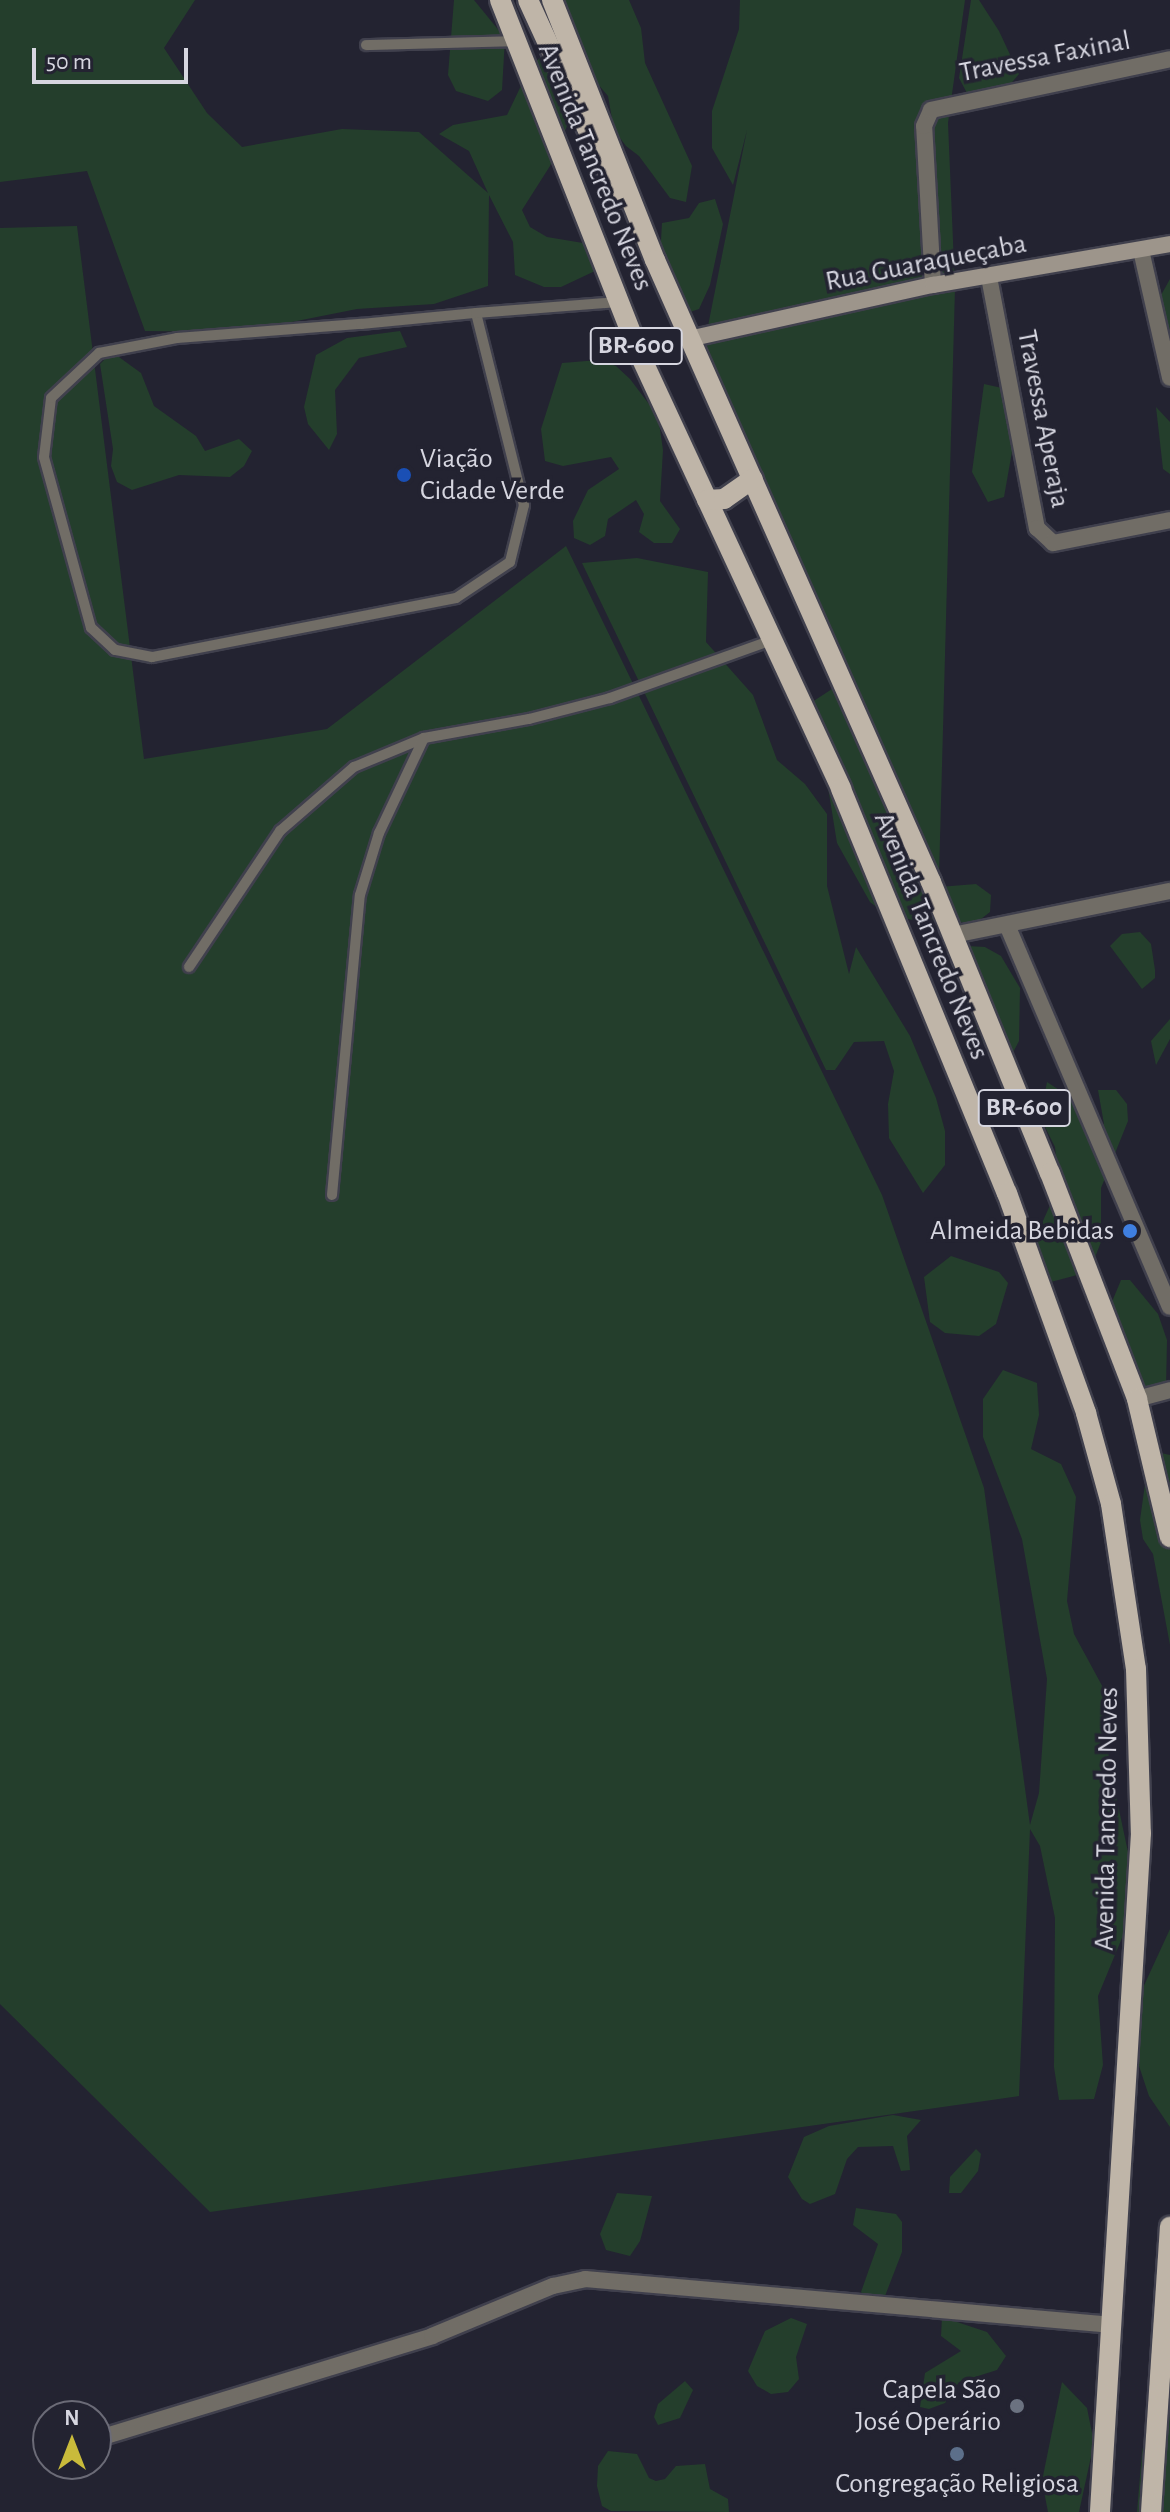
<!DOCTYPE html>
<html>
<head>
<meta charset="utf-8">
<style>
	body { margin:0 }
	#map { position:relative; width:1170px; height:2512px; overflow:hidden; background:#232331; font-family:"Alegreya Sans",sans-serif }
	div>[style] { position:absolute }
	.green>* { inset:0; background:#243e2c }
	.roads { filter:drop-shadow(2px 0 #40404d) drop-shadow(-2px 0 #40404d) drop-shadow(0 2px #40404d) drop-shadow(0 -2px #40404d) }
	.service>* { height:10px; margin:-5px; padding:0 5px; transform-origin:5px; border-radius:5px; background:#716d66 }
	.minor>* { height:16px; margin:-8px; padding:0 8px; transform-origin:8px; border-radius:8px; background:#716d66 }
	.secondary>* { height:16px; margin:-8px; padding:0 8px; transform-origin:8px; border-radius:8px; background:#9d958b }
	.primary>* { height:20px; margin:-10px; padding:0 10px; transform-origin:10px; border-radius:10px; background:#bfb5a8 }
	.dots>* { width:22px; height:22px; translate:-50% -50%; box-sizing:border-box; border:4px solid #232331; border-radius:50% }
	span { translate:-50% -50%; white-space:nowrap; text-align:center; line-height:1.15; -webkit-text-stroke:7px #232331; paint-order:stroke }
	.shield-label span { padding:2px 6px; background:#232331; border:2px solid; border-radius:6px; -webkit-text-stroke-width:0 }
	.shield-label { font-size:26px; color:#d6d6e0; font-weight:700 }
	.street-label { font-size:28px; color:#d6d6e0 }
	.poi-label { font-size:28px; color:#d6d6e0 }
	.left { translate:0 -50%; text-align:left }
	.right { translate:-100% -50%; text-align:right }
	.north { position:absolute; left:32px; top:2400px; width:80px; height:80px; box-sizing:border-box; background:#232331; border:2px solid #6b6b77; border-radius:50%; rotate:0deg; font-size:22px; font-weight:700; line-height:32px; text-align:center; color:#d6d6e0 }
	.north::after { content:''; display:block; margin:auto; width:28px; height:36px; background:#c9bb3b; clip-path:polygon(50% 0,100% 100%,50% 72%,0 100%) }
	.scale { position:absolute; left:32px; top:48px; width:156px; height:36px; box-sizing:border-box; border:4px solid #d6d6e0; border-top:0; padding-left:10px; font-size:24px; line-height:28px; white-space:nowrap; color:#d6d6e0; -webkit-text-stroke:6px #232331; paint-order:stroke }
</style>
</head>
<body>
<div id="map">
	<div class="green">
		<i style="clip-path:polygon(0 0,195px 0,164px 48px,207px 113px,242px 147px,342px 129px,419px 132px,488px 193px,469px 151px,439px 134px,453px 125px,507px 115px,530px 67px,544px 54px,571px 117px,550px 166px,522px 210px,530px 227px,547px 237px,583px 243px,597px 253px,595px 271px,561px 287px,544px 287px,515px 275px,513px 242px,489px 195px,488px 286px,434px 304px,357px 309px,242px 332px,145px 331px,87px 171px,0 182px)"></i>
		<i style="clip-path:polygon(454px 0,474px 0,505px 38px,502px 90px,488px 101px,456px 91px,448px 75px)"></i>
		<i style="clip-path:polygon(538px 0,629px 0,641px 28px,645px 63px,692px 166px,686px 202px,670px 198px,639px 156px,626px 146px,614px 130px,608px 96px,542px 18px)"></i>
		<i style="clip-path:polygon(740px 0,965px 0,948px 123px,955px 288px,939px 876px,704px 346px,747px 130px,733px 185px,712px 148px,712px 111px,739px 29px)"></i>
		<i style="clip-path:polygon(971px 0,979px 0,999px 31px,1019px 74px,1008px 87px,968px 95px,959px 78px)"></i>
		<i style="clip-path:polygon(715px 199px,723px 224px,710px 285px,699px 309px,684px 314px,660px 258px,662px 223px,689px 218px,699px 203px)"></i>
		<i style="clip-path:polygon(77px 226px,144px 759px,327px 729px,566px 546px,882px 1195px,984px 1488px,1030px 1825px,1039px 1793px,1047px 1679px,1022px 1539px,983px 1437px,983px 1399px,1003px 1370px,1037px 1383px,1039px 1415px,1031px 1449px,1061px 1464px,1076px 1497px,1067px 1601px,1074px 1634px,1106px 1693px,1109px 1763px,1131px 1866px,1124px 1933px,1098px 1996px,1103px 2065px,1094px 2099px,1059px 2100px,1054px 2067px,1055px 1918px,1040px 1846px,1030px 1829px,1019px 2096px,210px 2212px,0 2004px,0 228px)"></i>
		<i style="clip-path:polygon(1170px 279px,1170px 334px,1160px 297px)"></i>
		<i style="clip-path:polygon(400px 331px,407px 347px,359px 358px,335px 390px,337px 434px,329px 450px,308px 424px,304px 407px,316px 355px,347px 338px)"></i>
		<i style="clip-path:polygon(112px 352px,141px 373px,154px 406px,196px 436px,205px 451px,239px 439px,252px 451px,244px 466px,230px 477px,179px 475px,132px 490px,117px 482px,111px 466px,113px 449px,100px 364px)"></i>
		<i style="clip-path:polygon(599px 360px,616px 366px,630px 379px,658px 416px,663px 450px,660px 501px,680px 529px,672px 543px,654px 543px,639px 532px,644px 514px,636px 500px,608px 519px,605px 536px,590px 545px,574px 538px,573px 521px,588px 490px,619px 469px,611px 457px,563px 466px,545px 461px,541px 429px,562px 363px)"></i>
		<i style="clip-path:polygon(984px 384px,1002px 388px,1013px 446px,1004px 497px,988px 502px,972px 472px)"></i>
		<i style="clip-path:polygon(1156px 407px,1170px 422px,1170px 474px,1163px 469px)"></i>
		<i style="clip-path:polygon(637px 558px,708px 572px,706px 642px,753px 695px,777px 760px,805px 784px,827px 814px,827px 886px,849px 974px,856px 947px,910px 1036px,936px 1098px,945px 1131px,945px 1165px,923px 1193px,889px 1138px,888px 1104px,894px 1071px,884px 1041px,854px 1042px,835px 1070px,826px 1070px,582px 563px)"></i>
		<i style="clip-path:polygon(832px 689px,840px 690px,915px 868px,939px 887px,976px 884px,991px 895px,990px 912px,977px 922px,924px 923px,884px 913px,870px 902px,837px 843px,826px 775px,803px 708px)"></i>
		<i style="clip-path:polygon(1140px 932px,1151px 944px,1155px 970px,1155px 978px,1142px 989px,1110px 946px,1122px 934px)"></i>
		<i style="clip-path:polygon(967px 946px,985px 947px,1001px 956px,1020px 988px,1019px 1041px,1011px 1056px,994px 1054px,980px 1040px,956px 970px,956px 953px)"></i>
		<i style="clip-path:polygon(1170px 1019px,1170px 1039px,1156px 1065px,1151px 1041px)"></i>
		<i style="clip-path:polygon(1047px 1082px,1073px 1099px,1088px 1130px,1104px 1124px,1098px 1090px,1116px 1090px,1127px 1104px,1128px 1121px,1101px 1188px,1101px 1242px,1094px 1260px,1081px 1274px,1047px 1283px,1028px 1282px,1022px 1268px,1059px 1185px,1055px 1147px,1040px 1117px)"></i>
		<i style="clip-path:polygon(951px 1256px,999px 1272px,1008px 1283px,996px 1324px,979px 1336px,945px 1333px,930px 1322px,924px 1277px)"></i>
		<i style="clip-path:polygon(1121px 1280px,1130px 1280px,1158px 1314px,1167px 1340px,1166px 1387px,1144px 1390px,1109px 1309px)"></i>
		<i style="clip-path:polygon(1161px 1453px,1170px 1455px,1170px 1645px,1153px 1554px,1143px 1539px,1140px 1520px,1145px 1484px)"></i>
		<i style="clip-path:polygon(1170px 1929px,1170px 2127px,1149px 2096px,1137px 2060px,1141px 1992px)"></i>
		<i style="clip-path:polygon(893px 2115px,921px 2120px,907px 2136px,910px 2170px,901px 2171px,893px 2146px,858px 2147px,847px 2159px,835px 2194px,810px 2204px,802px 2199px,788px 2177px,804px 2137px,829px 2126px)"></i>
		<i style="clip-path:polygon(976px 2149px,981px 2154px,978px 2171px,961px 2193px,949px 2193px,950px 2177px)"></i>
		<i style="clip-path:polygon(617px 2193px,652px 2196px,640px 2241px,630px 2256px,606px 2250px,600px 2234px)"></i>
		<i style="clip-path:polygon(856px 2208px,896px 2214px,902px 2222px,902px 2252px,885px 2296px,876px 2299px,866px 2299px,861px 2292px,878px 2244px,853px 2225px)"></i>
		<i style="clip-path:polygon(1170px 2308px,1170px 2512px,1137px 2512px,1142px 2452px)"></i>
		<i style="clip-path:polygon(942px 2317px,987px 2332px,1006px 2356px,997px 2370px,959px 2382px,945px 2403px,929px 2409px,920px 2407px,925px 2373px,961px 2351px,941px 2336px)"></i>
		<i style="clip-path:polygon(791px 2318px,807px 2324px,796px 2357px,799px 2379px,788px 2392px,771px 2394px,757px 2386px,748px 2371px,765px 2331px)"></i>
		<i style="clip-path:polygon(685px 2381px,693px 2390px,680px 2418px,658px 2425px,654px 2417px,658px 2404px)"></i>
		<i style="clip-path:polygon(1062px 2382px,1087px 2408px,1094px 2443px,1079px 2512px,1048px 2512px,1042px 2481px)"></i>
		<i style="clip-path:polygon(608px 2451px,637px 2454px,649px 2478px,656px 2481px,665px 2479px,676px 2466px,705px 2464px,710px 2489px,728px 2499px,729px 2512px,611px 2511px,602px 2506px,597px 2486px,598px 2466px)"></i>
	</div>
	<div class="roads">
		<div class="service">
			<i style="left:366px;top:45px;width:149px;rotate:-1.5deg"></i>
			<i style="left:476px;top:313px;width:198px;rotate:76deg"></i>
			<i style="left:524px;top:505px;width:59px;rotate:103.8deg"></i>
			<i style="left:510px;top:562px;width:65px;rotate:146.3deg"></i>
			<i style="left:456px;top:598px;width:310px;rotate:169deg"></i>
			<i style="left:152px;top:657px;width:38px;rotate:-169deg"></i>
			<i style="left:115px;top:650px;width:33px;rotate:-137deg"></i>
			<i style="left:91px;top:628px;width:177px;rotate:-105.4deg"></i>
			<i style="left:44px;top:457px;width:59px;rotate:-83.2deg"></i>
			<i style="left:51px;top:398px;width:66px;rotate:-43.2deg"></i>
			<i style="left:99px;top:353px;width:79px;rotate:-10.9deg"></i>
			<i style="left:177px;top:338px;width:185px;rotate:-4.4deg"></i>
			<i style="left:361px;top:324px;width:116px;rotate:-5.5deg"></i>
			<i style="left:476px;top:313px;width:142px;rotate:-4.4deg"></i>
			<i style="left:189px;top:967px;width:164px;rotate:-56.2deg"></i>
			<i style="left:280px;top:831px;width:98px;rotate:-40.9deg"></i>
			<i style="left:354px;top:767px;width:76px;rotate:-22.5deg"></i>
			<i style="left:424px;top:738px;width:107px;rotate:-10.3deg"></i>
			<i style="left:529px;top:719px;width:84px;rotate:-14.5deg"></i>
			<i style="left:610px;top:698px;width:172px;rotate:-19.7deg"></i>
			<i style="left:332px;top:1195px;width:301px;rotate:-84.7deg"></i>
			<i style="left:360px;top:895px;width:65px;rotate:-73deg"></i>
			<i style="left:379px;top:833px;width:105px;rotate:-64.7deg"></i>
		</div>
		<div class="minor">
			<i style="left:1141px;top:250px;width:131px;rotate:77.2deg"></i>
			<i style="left:989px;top:277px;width:256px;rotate:79.2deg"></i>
			<i style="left:1037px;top:528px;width:22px;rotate:43deg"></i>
			<i style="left:1053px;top:543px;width:119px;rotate:-11.1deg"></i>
			<i style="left:933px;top:285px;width:159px;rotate:-93.2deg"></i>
			<i style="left:924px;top:126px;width:17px;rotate:-66deg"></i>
			<i style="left:931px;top:110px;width:244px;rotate:-12deg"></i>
			<i style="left:1007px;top:925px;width:415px;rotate:66.9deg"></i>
			<i style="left:953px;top:935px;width:221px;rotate:-11.5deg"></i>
			<i style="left:1137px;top:1399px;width:34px;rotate:-15deg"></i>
			<i style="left:96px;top:2439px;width:351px;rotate:-17deg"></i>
			<i style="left:432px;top:2336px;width:131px;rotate:-22.5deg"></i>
			<i style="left:553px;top:2286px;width:33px;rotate:-12deg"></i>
			<i style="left:585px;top:2279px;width:530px;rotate:4.98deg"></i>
		</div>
		<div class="secondary">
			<i style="left:693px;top:338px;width:246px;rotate:-12.5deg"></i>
			<i style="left:933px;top:285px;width:241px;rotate:-9.8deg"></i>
		</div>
		<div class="primary">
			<i style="left:500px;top:0;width:382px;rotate:68.5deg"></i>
			<i style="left:640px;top:355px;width:478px;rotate:65.1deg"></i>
			<i style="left:841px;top:789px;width:437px;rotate:67.7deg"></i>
			<i style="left:1007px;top:1193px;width:234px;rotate:70.2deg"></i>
			<i style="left:1086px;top:1413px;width:94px;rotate:74.6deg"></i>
			<i style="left:1111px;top:1504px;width:167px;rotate:81.4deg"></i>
			<i style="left:1136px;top:1669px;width:164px;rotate:88.3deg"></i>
			<i style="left:1141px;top:1833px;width:680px;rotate:93.46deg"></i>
			<i style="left:528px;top:0;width:218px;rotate:65.3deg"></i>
			<i style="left:552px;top:0;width:280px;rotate:68.4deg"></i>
			<i style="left:655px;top:260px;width:680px;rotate:66.07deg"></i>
			<i style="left:931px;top:882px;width:314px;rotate:67.8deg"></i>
			<i style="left:1050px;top:1173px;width:242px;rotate:68.9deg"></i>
			<i style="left:1137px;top:1399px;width:142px;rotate:76.6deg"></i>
			<i style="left:707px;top:500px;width:17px;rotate:-3deg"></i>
			<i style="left:724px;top:499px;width:35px;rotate:-35deg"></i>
			<i style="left:1151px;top:2512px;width:286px;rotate:-86.2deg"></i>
		</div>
	</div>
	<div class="dots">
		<i style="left:404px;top:475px;background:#1a4fb4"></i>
		<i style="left:1130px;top:1231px;background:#3f7fe0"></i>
		<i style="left:1017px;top:2406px;background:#6b7280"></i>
		<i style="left:957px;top:2454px;background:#5c6f8a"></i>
	</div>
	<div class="shield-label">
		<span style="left:636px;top:346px">BR-600</span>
		<span style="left:1024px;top:1108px">BR-600</span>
	</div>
	<div class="street-label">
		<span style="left:1045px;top:57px;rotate:-11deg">Travessa Faxinal</span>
		<span style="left:595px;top:167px;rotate:68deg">Avenida Tancredo Neves</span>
		<span style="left:926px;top:263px;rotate:-11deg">Rua Guaraqueçaba</span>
		<span style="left:1043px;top:419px;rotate:79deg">Travessa Aperaja</span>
		<span style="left:931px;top:936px;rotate:68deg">Avenida Tancredo Neves</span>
		<span style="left:1107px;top:1819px;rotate:-89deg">Avenida Tancredo Neves</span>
	</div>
	<div class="poi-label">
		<span class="left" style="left:420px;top:475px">Viação<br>Cidade Verde</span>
		<span class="right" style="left:1114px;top:1231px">Almeida Bebidas</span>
		<span class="right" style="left:1001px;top:2406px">Capela São<br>José Operário</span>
		<span style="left:957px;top:2484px">Congregação Religiosa</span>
	</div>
	<div class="north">N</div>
	<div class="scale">50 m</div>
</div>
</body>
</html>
